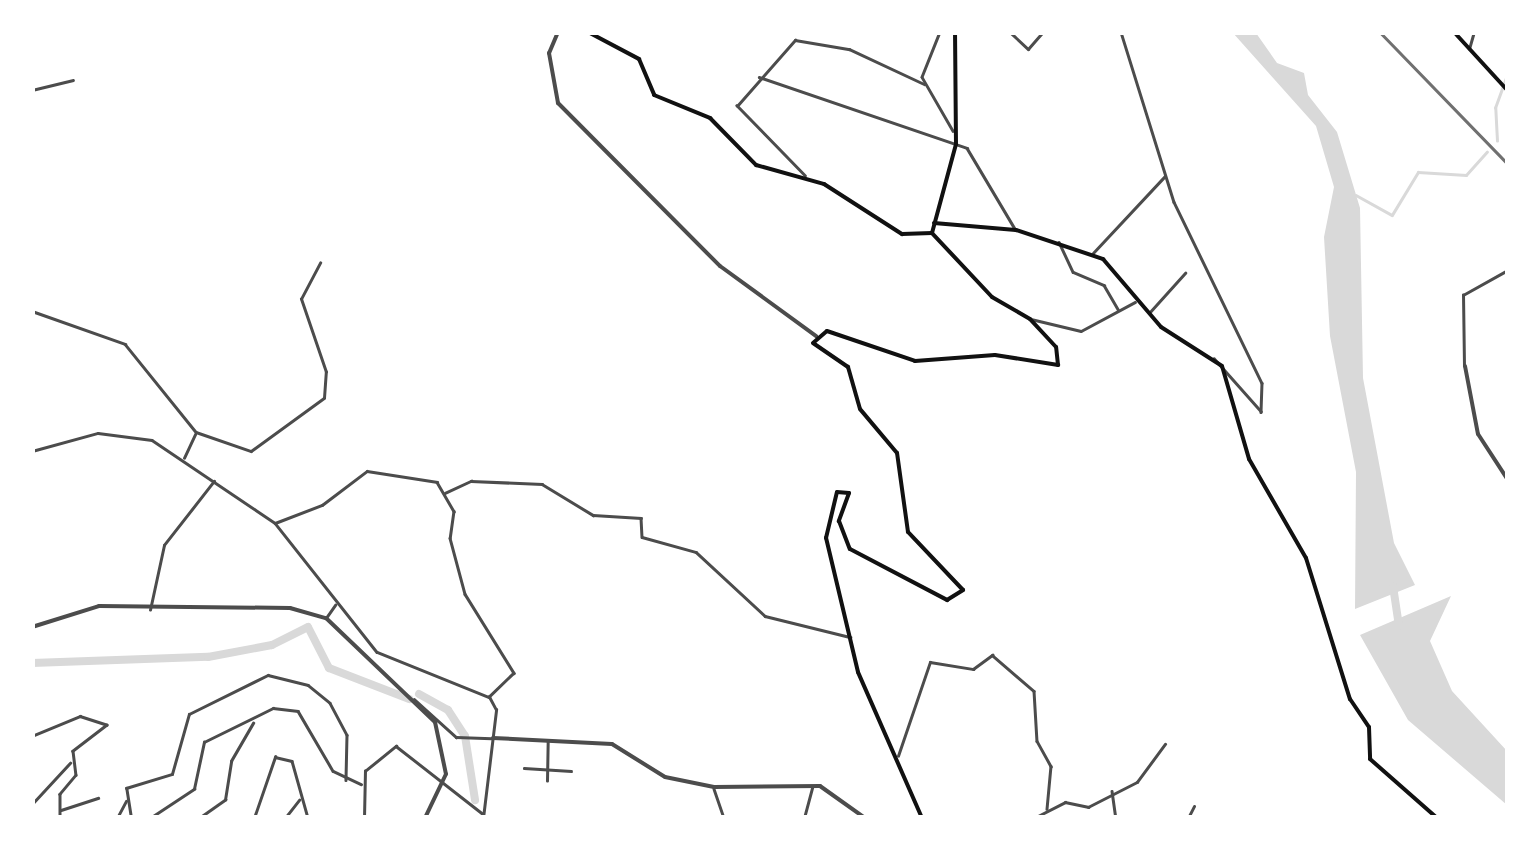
<!DOCTYPE html>
<html>
<head>
<meta charset="utf-8">
<style>
	body { margin:0 }
	#map { position:relative; width:1540px; height:850px; overflow:hidden; background:#fff; font-family:Overpass,sans-serif }
	div>[style] { position:absolute }
	.water>* { inset:0; background:#d9d9d9 }
	.stream>* { height:2.5px; margin:-1.25px; padding:0 1.25px; transform-origin:1.25px; border-radius:1.25px; background:#d9d9d9 }
	.river>* { height:8px; margin:-4px; padding:0 4px; transform-origin:4px; border-radius:4px; background:#d9d9d9 }
	.minor>* { height:2.5px; margin:-1.25px; padding:0 1.25px; transform-origin:1.25px; border-radius:1.25px; background:#4c4c4c }
	.tertiary>* { height:4px; margin:-2px; padding:0 2px; transform-origin:2px; border-radius:2px; background:#4c4c4c }
	.secondary>* { height:4px; margin:-2px; padding:0 2px; transform-origin:2px; border-radius:2px; background:#111 }
	.rail>* { height:2.5px; margin:-1.25px; padding:0 1.25px; transform-origin:1.25px; border-radius:1.25px; background:#707070 }
	span { translate:-50% -50%; white-space:nowrap; text-align:center; line-height:1.15; -webkit-text-stroke:8px #fff; paint-order:stroke }
	.frame { position:absolute; inset:0; border:35px solid #fff; pointer-events:none }
</style>
</head>
<body>
<div id="map">
	<div class="water">
		<i style="clip-path:polygon(1233px 33px,1256px 33px,1277px 63px,1304px 73px,1308px 95px,1337px 132px,1360px 208px,1363px 378px,1394px 543px,1415px 585px,1355px 609px,1356px 472px,1330px 336px,1324px 237px,1334px 187px,1316px 126px)"></i>
		<i style="clip-path:polygon(1451px 596px,1430px 641px,1452px 691px,1507px 751px,1507px 805px,1408px 720px,1360px 635px)"></i>
	</div>
	<div class="stream">
		<i style="left:1497px;top:141px;width:33px;rotate:-93deg"></i>
		<i style="left:1495px;top:108px;width:38px;rotate:-70deg"></i>
		<i style="left:1356px;top:195px;width:41px;rotate:29.1deg"></i>
		<i style="left:1392px;top:215px;width:50px;rotate:-58.8deg"></i>
		<i style="left:1418px;top:172px;width:48px;rotate:3.6deg"></i>
		<i style="left:1466px;top:175px;width:31px;rotate:-48deg"></i>
	</div>
	<div class="river">
		<i style="left:1393px;top:586px;width:40px;rotate:81.5deg"></i>
		<i style="left:32px;top:663px;width:176px;rotate:-2deg"></i>
		<i style="left:208px;top:657px;width:65px;rotate:-10.6deg"></i>
		<i style="left:272px;top:645px;width:40px;rotate:-26.6deg"></i>
		<i style="left:308px;top:627px;width:46px;rotate:62.9deg"></i>
		<i style="left:329px;top:668px;width:86px;rotate:21.2deg"></i>
		<i style="left:419px;top:694px;width:33px;rotate:29deg"></i>
		<i style="left:448px;top:710px;width:31px;rotate:57deg"></i>
		<i style="left:465px;top:736px;width:65px;rotate:81.1deg"></i>
	</div>
	<div class="minor">
		<i style="left:940px;top:32px;width:48px;rotate:111.8deg"></i>
		<i style="left:922px;top:77px;width:62px;rotate:60.1deg"></i>
		<i style="left:1010px;top:32px;width:25px;rotate:43deg"></i>
		<i style="left:1028px;top:49px;width:23px;rotate:-49deg"></i>
		<i style="left:1121px;top:32px;width:178px;rotate:72.7deg"></i>
		<i style="left:1174px;top:202px;width:201px;rotate:64.1deg"></i>
		<i style="left:1262px;top:383px;width:29px;rotate:92deg"></i>
		<i style="left:1261px;top:412px;width:71px;rotate:-131.6deg"></i>
		<i style="left:1469px;top:49px;width:18px;rotate:-74deg"></i>
		<i style="left:759px;top:77px;width:220px;rotate:18.8deg"></i>
		<i style="left:967px;top:148px;width:94px;rotate:59.3deg"></i>
		<i style="left:32px;top:90px;width:42px;rotate:-13.7deg"></i>
		<i style="left:805px;top:176px;width:98px;rotate:-134.2deg"></i>
		<i style="left:737px;top:106px;width:88px;rotate:-48.7deg"></i>
		<i style="left:795px;top:40px;width:55px;rotate:9.5deg"></i>
		<i style="left:849px;top:49px;width:83px;rotate:25deg"></i>
		<i style="left:1059px;top:242px;width:33px;rotate:65deg"></i>
		<i style="left:1073px;top:272px;width:34px;rotate:23deg"></i>
		<i style="left:1104px;top:285px;width:28px;rotate:60deg"></i>
		<i style="left:1093px;top:253px;width:105px;rotate:-46.9deg"></i>
		<i style="left:32px;top:311px;width:99px;rotate:19.5deg"></i>
		<i style="left:125px;top:344px;width:113px;rotate:51.1deg"></i>
		<i style="left:196px;top:432px;width:58px;rotate:19.1deg"></i>
		<i style="left:251px;top:451px;width:90px;rotate:-36deg"></i>
		<i style="left:324px;top:398px;width:26px;rotate:-86deg"></i>
		<i style="left:326px;top:372px;width:77px;rotate:-108.9deg"></i>
		<i style="left:301px;top:299px;width:41px;rotate:-62.2deg"></i>
		<i style="left:1149px;top:313px;width:54px;rotate:-48deg"></i>
		<i style="left:1031px;top:319px;width:51px;rotate:13.5deg"></i>
		<i style="left:1081px;top:331px;width:61px;rotate:-28.2deg"></i>
		<i style="left:1464px;top:366px;width:71px;rotate:-90.8deg"></i>
		<i style="left:1463px;top:295px;width:51px;rotate:-29.1deg"></i>
		<i style="left:32px;top:451px;width:68px;rotate:-15.3deg"></i>
		<i style="left:98px;top:433px;width:54px;rotate:7.4deg"></i>
		<i style="left:152px;top:440px;width:148px;rotate:34deg"></i>
		<i style="left:275px;top:523px;width:164px;rotate:51.7deg"></i>
		<i style="left:377px;top:652px;width:121px;rotate:21.9deg"></i>
		<i style="left:184px;top:458px;width:26px;rotate:-65deg"></i>
		<i style="left:445px;top:493px;width:29px;rotate:-25deg"></i>
		<i style="left:471px;top:481px;width:71px;rotate:2.4deg"></i>
		<i style="left:542px;top:484px;width:60px;rotate:31.3deg"></i>
		<i style="left:593px;top:515px;width:48px;rotate:3.6deg"></i>
		<i style="left:641px;top:518px;width:19px;rotate:87deg"></i>
		<i style="left:642px;top:537px;width:56px;rotate:15.5deg"></i>
		<i style="left:696px;top:552px;width:94px;rotate:42.8deg"></i>
		<i style="left:765px;top:616px;width:88px;rotate:13.9deg"></i>
		<i style="left:275px;top:523px;width:50px;rotate:-21deg"></i>
		<i style="left:322px;top:505px;width:56px;rotate:-37.1deg"></i>
		<i style="left:367px;top:471px;width:71px;rotate:8.9deg"></i>
		<i style="left:437px;top:482px;width:34px;rotate:60deg"></i>
		<i style="left:454px;top:511px;width:27px;rotate:98deg"></i>
		<i style="left:450px;top:538px;width:58px;rotate:75deg"></i>
		<i style="left:465px;top:594px;width:93px;rotate:58.2deg"></i>
		<i style="left:514px;top:673px;width:33px;rotate:136deg"></i>
		<i style="left:150px;top:610px;width:66px;rotate:-77.8deg"></i>
		<i style="left:164px;top:545px;width:81px;rotate:-52deg"></i>
		<i style="left:326px;top:618px;width:16px;rotate:-55deg"></i>
		<i style="left:414px;top:699px;width:57px;rotate:42.1deg"></i>
		<i style="left:456px;top:737px;width:35px;rotate:2deg"></i>
		<i style="left:32px;top:736px;width:52px;rotate:-22.6deg"></i>
		<i style="left:80px;top:716px;width:28px;rotate:18deg"></i>
		<i style="left:107px;top:725px;width:43px;rotate:142.6deg"></i>
		<i style="left:73px;top:751px;width:24px;rotate:83deg"></i>
		<i style="left:76px;top:775px;width:25px;rotate:130deg"></i>
		<i style="left:60px;top:794px;width:24px;rotate:90deg"></i>
		<i style="left:898px;top:756px;width:99px;rotate:-71.2deg"></i>
		<i style="left:930px;top:662px;width:44px;rotate:9.2deg"></i>
		<i style="left:973px;top:669px;width:24px;rotate:-36deg"></i>
		<i style="left:992px;top:655px;width:55px;rotate:40.6deg"></i>
		<i style="left:1034px;top:691px;width:50px;rotate:86.6deg"></i>
		<i style="left:1037px;top:741px;width:29px;rotate:61deg"></i>
		<i style="left:1051px;top:766px;width:43px;rotate:95.3deg"></i>
		<i style="left:524px;top:768px;width:47px;rotate:3.7deg"></i>
		<i style="left:547px;top:781px;width:39px;rotate:-89deg"></i>
		<i style="left:714px;top:789px;width:31px;rotate:71deg"></i>
		<i style="left:1112px;top:791px;width:27px;rotate:82deg"></i>
		<i style="left:32px;top:804px;width:56px;rotate:-47.2deg"></i>
		<i style="left:61px;top:810px;width:39px;rotate:-18deg"></i>
		<i style="left:117px;top:818px;width:19px;rotate:-62deg"></i>
		<i style="left:131px;top:818px;width:30px;rotate:-99deg"></i>
		<i style="left:126px;top:788px;width:48px;rotate:-16.9deg"></i>
		<i style="left:172px;top:774px;width:62px;rotate:-74.2deg"></i>
		<i style="left:189px;top:714px;width:88px;rotate:-26.3deg"></i>
		<i style="left:268px;top:675px;width:41px;rotate:14deg"></i>
		<i style="left:308px;top:685px;width:28px;rotate:39deg"></i>
		<i style="left:330px;top:703px;width:36px;rotate:62deg"></i>
		<i style="left:347px;top:735px;width:45px;rotate:91.3deg"></i>
		<i style="left:150px;top:818px;width:53px;rotate:-33.4deg"></i>
		<i style="left:194px;top:789px;width:48px;rotate:-78deg"></i>
		<i style="left:204px;top:742px;width:77px;rotate:-26.2deg"></i>
		<i style="left:273px;top:708px;width:25px;rotate:7deg"></i>
		<i style="left:298px;top:711px;width:69px;rotate:59.7deg"></i>
		<i style="left:333px;top:771px;width:31px;rotate:25deg"></i>
		<i style="left:199px;top:818px;width:32px;rotate:-35deg"></i>
		<i style="left:225px;top:800px;width:39px;rotate:-81deg"></i>
		<i style="left:231px;top:761px;width:44px;rotate:-59.9deg"></i>
		<i style="left:254px;top:818px;width:65px;rotate:-71deg"></i>
		<i style="left:275px;top:757px;width:17px;rotate:13deg"></i>
		<i style="left:292px;top:761px;width:59px;rotate:74.3deg"></i>
		<i style="left:285px;top:818px;width:23px;rotate:-52deg"></i>
		<i style="left:364px;top:818px;width:47px;rotate:-88.8deg"></i>
		<i style="left:365px;top:771px;width:40px;rotate:-39deg"></i>
		<i style="left:396px;top:746px;width:110px;rotate:38deg"></i>
		<i style="left:483px;top:818px;width:109px;rotate:-83.1deg"></i>
		<i style="left:496px;top:710px;width:15px;rotate:-118deg"></i>
		<i style="left:804px;top:818px;width:31px;rotate:-75deg"></i>
		<i style="left:1034px;top:818px;width:35px;rotate:-27deg"></i>
		<i style="left:1065px;top:802px;width:24px;rotate:12deg"></i>
		<i style="left:1088px;top:807px;width:55px;rotate:-27deg"></i>
		<i style="left:1137px;top:782px;width:47px;rotate:-53.6deg"></i>
		<i style="left:1188px;top:818px;width:13px;rotate:-63deg"></i>
	</div>
	<div class="tertiary">
		<i style="left:558px;top:32px;width:23px;rotate:113deg"></i>
		<i style="left:549px;top:53px;width:51px;rotate:79.8deg"></i>
		<i style="left:558px;top:103px;width:230px;rotate:45.2deg"></i>
		<i style="left:720px;top:266px;width:119px;rotate:36.1deg"></i>
		<i style="left:1465px;top:366px;width:69px;rotate:79.2deg"></i>
		<i style="left:1478px;top:434px;width:55px;rotate:56.9deg"></i>
		<i style="left:32px;top:627px;width:70px;rotate:-17.4deg"></i>
		<i style="left:99px;top:606px;width:191px;rotate:0.6deg"></i>
		<i style="left:290px;top:608px;width:37px;rotate:16deg"></i>
		<i style="left:326px;top:618px;width:151px;rotate:43.7deg"></i>
		<i style="left:435px;top:722px;width:53px;rotate:78.1deg"></i>
		<i style="left:446px;top:774px;width:49px;rotate:115.5deg"></i>
		<i style="left:493px;top:738px;width:119px;rotate:2.9deg"></i>
		<i style="left:612px;top:744px;width:62px;rotate:31.9deg"></i>
		<i style="left:665px;top:777px;width:50px;rotate:11.5deg"></i>
		<i style="left:714px;top:787px;width:106px;rotate:-0.5deg"></i>
		<i style="left:820px;top:786px;width:55px;rotate:35.4deg"></i>
	</div>
	<div class="secondary">
		<i style="left:588px;top:32px;width:58px;rotate:27.9deg"></i>
		<i style="left:639px;top:59px;width:39px;rotate:67deg"></i>
		<i style="left:654px;top:95px;width:61px;rotate:22.3deg"></i>
		<i style="left:710px;top:118px;width:66px;rotate:45.6deg"></i>
		<i style="left:756px;top:165px;width:71px;rotate:15.6deg"></i>
		<i style="left:824px;top:184px;width:93px;rotate:32.7deg"></i>
		<i style="left:902px;top:234px;width:30px;rotate:-2deg"></i>
		<i style="left:1454px;top:32px;width:80px;rotate:47.5deg"></i>
		<i style="left:934px;top:223px;width:82px;rotate:4.9deg"></i>
		<i style="left:1016px;top:230px;width:92px;rotate:18.4deg"></i>
		<i style="left:1103px;top:259px;width:89px;rotate:49.5deg"></i>
		<i style="left:1161px;top:327px;width:72px;rotate:32.6deg"></i>
		<i style="left:1222px;top:366px;width:97px;rotate:73.8deg"></i>
		<i style="left:1249px;top:459px;width:114px;rotate:60.1deg"></i>
		<i style="left:1306px;top:558px;width:148px;rotate:72.7deg"></i>
		<i style="left:1350px;top:699px;width:34px;rotate:56deg"></i>
		<i style="left:1369px;top:727px;width:32px;rotate:88deg"></i>
		<i style="left:1370px;top:759px;width:89px;rotate:41.4deg"></i>
		<i style="left:922px;top:818px;width:159px;rotate:-113.7deg"></i>
		<i style="left:858px;top:672px;width:138px;rotate:-103.4deg"></i>
		<i style="left:826px;top:538px;width:47px;rotate:-76.6deg"></i>
		<i style="left:837px;top:492px;width:12px;rotate:5deg"></i>
		<i style="left:849px;top:493px;width:30px;rotate:110deg"></i>
		<i style="left:839px;top:521px;width:30px;rotate:69deg"></i>
		<i style="left:850px;top:549px;width:110px;rotate:27.7deg"></i>
		<i style="left:947px;top:600px;width:19px;rotate:-32deg"></i>
		<i style="left:963px;top:590px;width:80px;rotate:-133.5deg"></i>
		<i style="left:908px;top:532px;width:80px;rotate:-97.9deg"></i>
		<i style="left:897px;top:453px;width:57px;rotate:-130.1deg"></i>
		<i style="left:860px;top:409px;width:44px;rotate:-105.9deg"></i>
		<i style="left:848px;top:367px;width:42px;rotate:-145.6deg"></i>
		<i style="left:813px;top:343px;width:18px;rotate:-41deg"></i>
		<i style="left:827px;top:331px;width:93px;rotate:18.8deg"></i>
		<i style="left:915px;top:361px;width:80px;rotate:-4.3deg"></i>
		<i style="left:995px;top:355px;width:64px;rotate:9deg"></i>
		<i style="left:1058px;top:365px;width:18px;rotate:-96deg"></i>
		<i style="left:1056px;top:347px;width:38px;rotate:-133deg"></i>
		<i style="left:1030px;top:319px;width:44px;rotate:-149.9deg"></i>
		<i style="left:992px;top:297px;width:88px;rotate:-133.2deg"></i>
		<i style="left:932px;top:233px;width:92px;rotate:-74.9deg"></i>
		<i style="left:956px;top:144px;width:112px;rotate:-90.5deg"></i>
	</div>
	<div class="rail">
		<i style="left:1380px;top:32px;width:184px;rotate:45.9deg"></i>
	</div>
	<div class="frame"></div>
</div>
</body>
</html>
